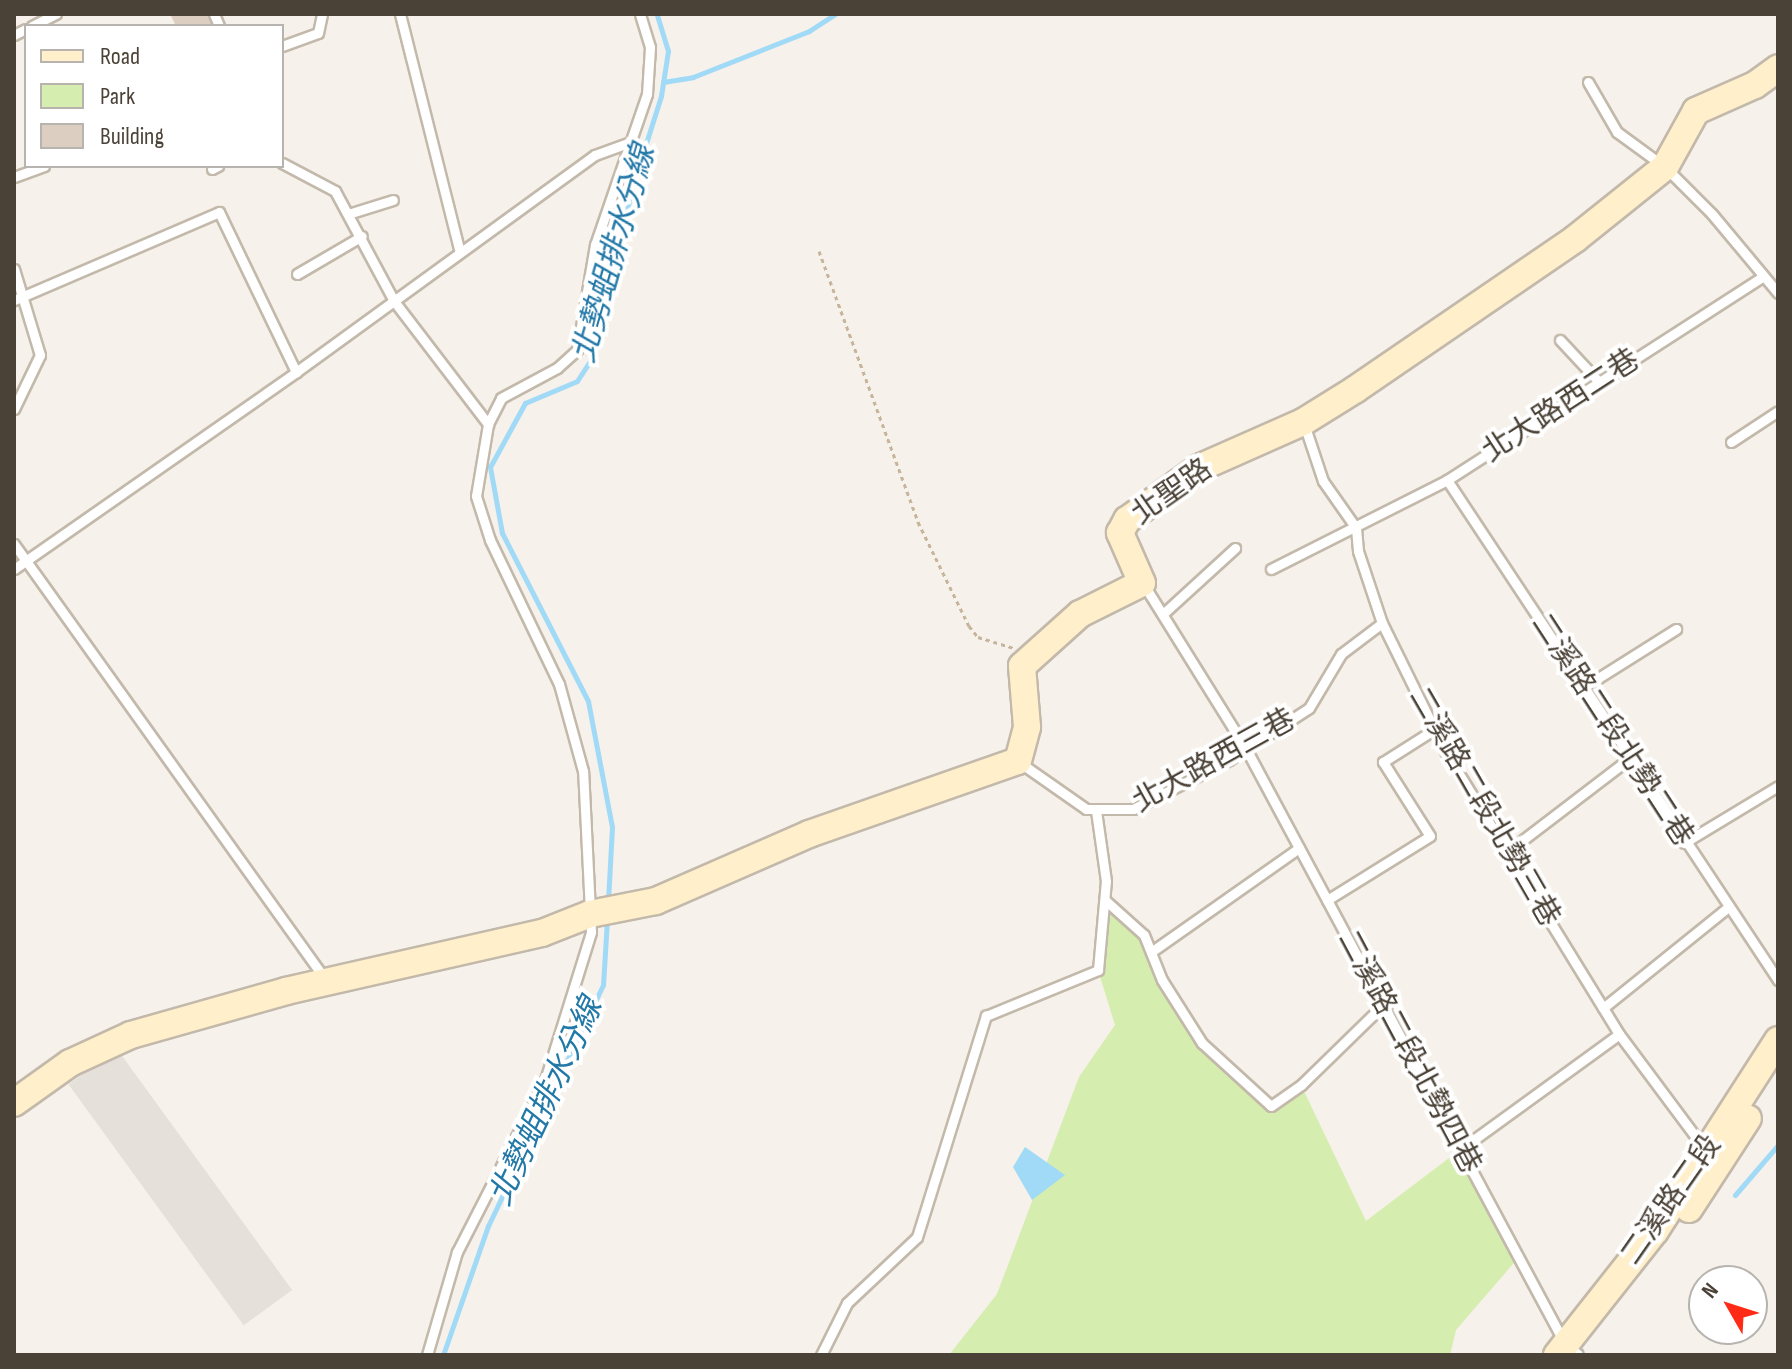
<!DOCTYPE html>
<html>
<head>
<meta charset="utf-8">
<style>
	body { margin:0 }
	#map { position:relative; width:1792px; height:1369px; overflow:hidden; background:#f6f1ea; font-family:"Sofia Sans Condensed","Noto Sans TC",sans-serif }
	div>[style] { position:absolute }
	.industrial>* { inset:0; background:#e6e0db; transform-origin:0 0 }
	.green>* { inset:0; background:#d5edaf }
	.water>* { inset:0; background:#a1daf7 }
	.stream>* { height:5px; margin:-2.5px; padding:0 2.5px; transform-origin:2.5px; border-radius:2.5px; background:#a1daf7 }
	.building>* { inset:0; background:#dccfc1 }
	.path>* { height:3px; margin-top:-1.5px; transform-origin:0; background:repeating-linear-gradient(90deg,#c6b49b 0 4px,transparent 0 8px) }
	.roads { filter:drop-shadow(2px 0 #c3b9ab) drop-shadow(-2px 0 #c3b9ab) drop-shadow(0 2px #c3b9ab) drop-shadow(0 -2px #c3b9ab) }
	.lane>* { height:9px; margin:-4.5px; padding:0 4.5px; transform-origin:4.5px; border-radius:4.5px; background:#fff }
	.secondary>* { height:26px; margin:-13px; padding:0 13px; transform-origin:13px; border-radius:13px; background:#ffefca }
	span { translate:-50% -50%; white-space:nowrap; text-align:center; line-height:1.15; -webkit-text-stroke:8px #fff; paint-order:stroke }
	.street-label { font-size:30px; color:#4b4237 }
	.water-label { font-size:32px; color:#2278a7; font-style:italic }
	.frame { position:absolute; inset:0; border:16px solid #4b4237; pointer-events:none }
	.legend { position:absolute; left:24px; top:24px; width:260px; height:144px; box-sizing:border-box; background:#fff; border:2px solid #b7b3af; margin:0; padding:10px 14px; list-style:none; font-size:24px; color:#4b4237 }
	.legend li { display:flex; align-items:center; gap:16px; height:40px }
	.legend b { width:40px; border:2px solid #b7b3af }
	.north { position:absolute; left:1688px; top:1265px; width:80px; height:80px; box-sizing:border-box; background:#fff; border:2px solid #b7b3af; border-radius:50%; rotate:309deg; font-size:22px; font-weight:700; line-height:32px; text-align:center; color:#4b4237 }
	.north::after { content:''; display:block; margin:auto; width:28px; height:36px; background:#ff2b17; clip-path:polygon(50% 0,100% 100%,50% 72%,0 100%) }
</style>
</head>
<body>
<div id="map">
	<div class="industrial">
		<i style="left:117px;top:1049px;width:298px;height:60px;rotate:54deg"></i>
	</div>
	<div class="green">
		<i style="clip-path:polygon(1105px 900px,1144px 935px,1162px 980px,1202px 1043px,1271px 1105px,1301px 1085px,1366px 1221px,1461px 1149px,1519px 1257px,1456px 1330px,1450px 1355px,949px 1355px,997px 1294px,1079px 1077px,1115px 1025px,1098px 970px)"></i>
	</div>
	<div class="water">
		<i style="clip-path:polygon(1025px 1147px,1065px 1175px,1032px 1200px,1013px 1167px)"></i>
	</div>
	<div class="stream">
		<i style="left:663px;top:82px;width:30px;rotate:-9deg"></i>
		<i style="left:693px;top:77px;width:125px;rotate:-21.6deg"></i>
		<i style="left:809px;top:31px;width:31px;rotate:-33deg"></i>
		<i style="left:608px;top:901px;width:74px;rotate:-86.9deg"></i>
		<i style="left:612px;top:827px;width:128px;rotate:-100.8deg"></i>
		<i style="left:588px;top:701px;width:189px;rotate:-117.1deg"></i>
		<i style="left:502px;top:533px;width:67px;rotate:-100.3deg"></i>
		<i style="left:490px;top:467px;width:73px;rotate:-61.3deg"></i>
		<i style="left:525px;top:403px;width:56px;rotate:-22.9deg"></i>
		<i style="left:577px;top:381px;width:24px;rotate:-57deg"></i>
		<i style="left:590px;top:361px;width:188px;rotate:-76.2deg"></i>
		<i style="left:635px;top:178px;width:86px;rotate:-72.4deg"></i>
		<i style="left:661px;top:96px;width:46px;rotate:-81.2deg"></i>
		<i style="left:668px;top:51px;width:39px;rotate:-107deg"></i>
		<i style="left:1735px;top:1195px;width:66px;rotate:-49.3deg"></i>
		<i style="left:443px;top:1355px;width:137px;rotate:-70.8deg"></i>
		<i style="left:488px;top:1226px;width:267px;rotate:-64.5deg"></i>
		<i style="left:603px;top:985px;width:66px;rotate:-86.5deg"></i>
	</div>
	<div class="building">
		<i style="clip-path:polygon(170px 14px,207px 14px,212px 26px,176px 26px)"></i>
	</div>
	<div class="path">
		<i style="left:819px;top:251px;width:289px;rotate:69.9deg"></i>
		<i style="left:918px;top:522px;width:116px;rotate:63.9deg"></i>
		<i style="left:969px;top:626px;width:14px;rotate:51deg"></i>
		<i style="left:978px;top:637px;width:37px;rotate:17deg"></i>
	</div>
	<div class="roads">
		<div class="lane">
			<i style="left:214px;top:14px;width:13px;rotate:67deg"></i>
			<i style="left:400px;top:14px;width:242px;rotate:75.9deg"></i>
			<i style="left:32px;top:26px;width:27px;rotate:-27deg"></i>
			<i style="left:14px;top:35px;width:13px;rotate:-27deg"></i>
			<i style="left:282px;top:46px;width:38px;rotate:-20deg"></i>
			<i style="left:318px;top:33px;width:19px;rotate:-78deg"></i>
			<i style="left:1588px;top:82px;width:58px;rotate:59.9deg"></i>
			<i style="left:1617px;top:132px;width:59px;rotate:36.1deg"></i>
			<i style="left:1665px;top:167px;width:66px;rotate:45deg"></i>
			<i style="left:1712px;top:214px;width:103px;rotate:50.1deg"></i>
			<i style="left:282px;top:163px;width:60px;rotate:27.8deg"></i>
			<i style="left:335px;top:191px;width:125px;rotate:61.8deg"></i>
			<i style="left:394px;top:301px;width:155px;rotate:52.6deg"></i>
			<i style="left:212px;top:169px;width:7px;rotate:-27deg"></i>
			<i style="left:14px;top:177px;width:32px;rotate:-20deg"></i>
			<i style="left:348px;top:214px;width:47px;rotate:-17.3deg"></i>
			<i style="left:14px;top:269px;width:90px;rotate:73.2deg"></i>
			<i style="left:40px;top:355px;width:60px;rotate:115.7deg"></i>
			<i style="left:297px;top:274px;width:75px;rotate:-30.3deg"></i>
			<i style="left:14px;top:300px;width:223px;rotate:-23.2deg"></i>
			<i style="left:219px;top:212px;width:178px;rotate:64.3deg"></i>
			<i style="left:296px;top:372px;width:369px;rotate:-36deg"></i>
			<i style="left:595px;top:155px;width:37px;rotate:-20deg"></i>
			<i style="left:1560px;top:340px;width:57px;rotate:47.1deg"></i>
			<i style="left:1304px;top:424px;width:60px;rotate:71.6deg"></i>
			<i style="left:1323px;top:481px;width:57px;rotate:54.9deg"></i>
			<i style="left:1356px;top:528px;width:23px;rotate:85deg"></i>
			<i style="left:1358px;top:551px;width:76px;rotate:71.6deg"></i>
			<i style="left:1382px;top:623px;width:143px;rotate:63.8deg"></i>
			<i style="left:1445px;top:751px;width:332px;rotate:58.4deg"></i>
			<i style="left:1619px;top:1034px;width:142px;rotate:53.3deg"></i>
			<i style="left:1731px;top:442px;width:56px;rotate:-33.4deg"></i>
			<i style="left:1447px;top:480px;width:600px;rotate:56.5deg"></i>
			<i style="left:14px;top:544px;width:535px;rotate:54.44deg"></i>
			<i style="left:14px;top:569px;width:344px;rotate:-34.9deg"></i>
			<i style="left:1271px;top:569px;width:197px;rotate:-26.8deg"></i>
			<i style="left:1447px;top:480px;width:375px;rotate:-32.8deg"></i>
			<i style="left:1144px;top:585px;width:191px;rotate:58.1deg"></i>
			<i style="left:1245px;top:747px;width:677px;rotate:61.81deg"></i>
			<i style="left:1565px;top:1344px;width:16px;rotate:38deg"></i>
			<i style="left:1165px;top:612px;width:95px;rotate:-42.4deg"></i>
			<i style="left:1584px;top:687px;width:109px;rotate:-32.2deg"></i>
			<i style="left:1019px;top:762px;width:82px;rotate:35deg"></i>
			<i style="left:1086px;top:809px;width:47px"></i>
			<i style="left:1133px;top:809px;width:108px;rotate:-27deg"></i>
			<i style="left:1229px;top:760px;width:95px;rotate:-33deg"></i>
			<i style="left:1309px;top:708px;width:63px;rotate:-59.3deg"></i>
			<i style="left:1341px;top:654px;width:51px;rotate:-37.1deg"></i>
			<i style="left:1684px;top:843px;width:110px;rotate:-31.2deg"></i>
			<i style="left:1507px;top:852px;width:155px;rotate:-37.4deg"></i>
			<i style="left:1105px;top:900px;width:52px;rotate:41.9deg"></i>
			<i style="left:1144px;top:935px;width:48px;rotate:68.2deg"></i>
			<i style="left:1162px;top:980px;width:75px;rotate:57.6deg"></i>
			<i style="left:1202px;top:1043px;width:93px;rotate:42.4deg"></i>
			<i style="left:1271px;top:1106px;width:37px;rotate:-35deg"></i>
			<i style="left:1301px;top:1085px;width:116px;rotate:-44.3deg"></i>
			<i style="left:1327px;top:900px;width:121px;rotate:-31.9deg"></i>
			<i style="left:1430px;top:836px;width:88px;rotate:-122.4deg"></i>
			<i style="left:1383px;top:762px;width:62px;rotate:-32.4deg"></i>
			<i style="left:1151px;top:952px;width:181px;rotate:-35.1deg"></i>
			<i style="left:1603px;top:1008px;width:161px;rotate:-38.9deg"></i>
			<i style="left:1461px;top:1149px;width:195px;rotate:-36deg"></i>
			<i style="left:427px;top:1355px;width:107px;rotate:-73.8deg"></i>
			<i style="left:457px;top:1252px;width:193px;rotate:-62.9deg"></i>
			<i style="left:545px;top:1080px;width:155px;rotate:-72.7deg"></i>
			<i style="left:591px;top:932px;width:161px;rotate:-92.8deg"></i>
			<i style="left:583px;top:771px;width:90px;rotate:-105.4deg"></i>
			<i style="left:559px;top:684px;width:160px;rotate:-115.6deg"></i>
			<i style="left:490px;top:540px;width:46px;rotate:-107.7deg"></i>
			<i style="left:476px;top:496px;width:73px;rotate:-80.5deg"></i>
			<i style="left:488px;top:424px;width:29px;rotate:-63deg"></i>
			<i style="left:501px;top:398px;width:64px;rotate:-28.2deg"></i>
			<i style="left:557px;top:368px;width:27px;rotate:-42deg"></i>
			<i style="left:577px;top:350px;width:107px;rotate:-80.3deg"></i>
			<i style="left:595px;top:245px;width:160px;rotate:-71deg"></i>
			<i style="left:647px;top:94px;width:47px;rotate:-86.3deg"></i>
			<i style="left:650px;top:47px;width:34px;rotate:-107deg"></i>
			<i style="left:821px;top:1355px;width:58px;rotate:-63.4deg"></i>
			<i style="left:847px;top:1303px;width:96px;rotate:-43.3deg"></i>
			<i style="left:917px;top:1237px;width:232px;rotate:-72.7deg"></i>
			<i style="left:986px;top:1016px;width:121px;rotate:-22.3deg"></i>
			<i style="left:1098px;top:970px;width:89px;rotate:-84.9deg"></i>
			<i style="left:1106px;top:881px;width:71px;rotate:-98.1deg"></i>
		</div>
		<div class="secondary">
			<i style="left:14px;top:1103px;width:69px;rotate:-35.5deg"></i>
			<i style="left:70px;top:1063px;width:67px;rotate:-24.7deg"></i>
			<i style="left:131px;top:1035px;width:161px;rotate:-15.8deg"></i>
			<i style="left:286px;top:991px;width:262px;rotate:-12.8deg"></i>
			<i style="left:542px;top:933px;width:52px;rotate:-21.6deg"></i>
			<i style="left:590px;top:914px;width:67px;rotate:-11.1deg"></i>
			<i style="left:656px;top:901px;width:167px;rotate:-23.6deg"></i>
			<i style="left:809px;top:834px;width:221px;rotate:-19.3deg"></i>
			<i style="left:1018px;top:761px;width:35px;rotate:-75deg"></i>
			<i style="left:1027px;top:727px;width:61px;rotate:-94.7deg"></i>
			<i style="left:1022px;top:666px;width:78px;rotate:-41.9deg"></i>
			<i style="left:1080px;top:614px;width:69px;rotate:-26.6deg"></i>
			<i style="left:1142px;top:583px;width:55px;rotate:-113.7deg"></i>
			<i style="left:1120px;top:533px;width:15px;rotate:-62deg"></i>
			<i style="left:1127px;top:520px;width:89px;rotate:-35.8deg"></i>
			<i style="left:1199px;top:468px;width:114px;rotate:-23.9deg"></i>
			<i style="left:1303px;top:422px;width:62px;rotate:-31.9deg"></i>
			<i style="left:1356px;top:389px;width:265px;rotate:-34.4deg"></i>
			<i style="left:1575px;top:239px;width:115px;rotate:-38.7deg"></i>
			<i style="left:1665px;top:167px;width:64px;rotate:-61deg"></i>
			<i style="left:1696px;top:111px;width:64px;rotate:-23.8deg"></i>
			<i style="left:1755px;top:85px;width:29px;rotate:-36deg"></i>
			<i style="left:1689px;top:1209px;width:108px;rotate:-57deg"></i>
			<i style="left:1557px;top:1355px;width:158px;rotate:-51.7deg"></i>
			<i style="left:1655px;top:1231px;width:227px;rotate:-57.2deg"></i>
		</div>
	</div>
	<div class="street-label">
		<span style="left:1561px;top:406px;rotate:-33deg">北大路西二巷</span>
		<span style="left:1172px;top:492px;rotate:-35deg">北聖路</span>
		<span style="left:1612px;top:730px;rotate:57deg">二溪路二段北勢二巷</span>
		<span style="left:1214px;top:761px;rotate:-29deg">北大路西三巷</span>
		<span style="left:1484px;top:807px;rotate:60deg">二溪路二段北勢三巷</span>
		<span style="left:1409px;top:1052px;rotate:62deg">二溪路二段北勢四巷</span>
		<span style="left:1671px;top:1200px;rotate:-55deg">二溪路二段</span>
	</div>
	<div class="water-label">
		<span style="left:615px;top:254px;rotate:-74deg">北勢蛆排水分線</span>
		<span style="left:547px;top:1102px;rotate:-65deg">北勢蛆排水分線</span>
	</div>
	<div class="frame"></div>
	<ul class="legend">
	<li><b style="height:10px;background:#ffefca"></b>Road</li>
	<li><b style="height:22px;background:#d5edaf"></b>Park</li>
	<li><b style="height:22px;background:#dccfc1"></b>Building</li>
	</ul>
	<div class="north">N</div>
</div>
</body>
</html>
